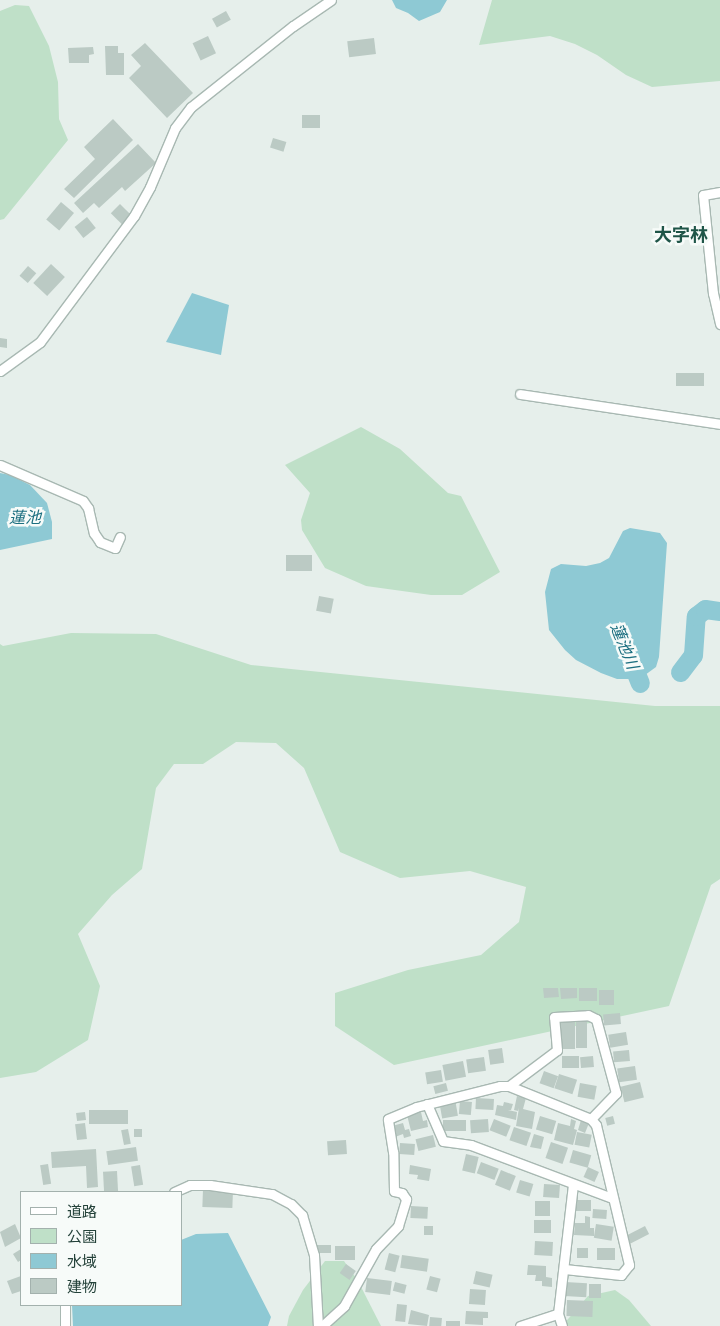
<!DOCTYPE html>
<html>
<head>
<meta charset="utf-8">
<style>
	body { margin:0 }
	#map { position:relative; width:720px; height:1326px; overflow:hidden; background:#e6efeb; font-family:"Exo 2","Noto Sans JP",sans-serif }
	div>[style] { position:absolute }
	.green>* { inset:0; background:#bfe0c8 }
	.water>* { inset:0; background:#8ec9d4 }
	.river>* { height:19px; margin:-9.5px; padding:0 9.5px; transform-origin:9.5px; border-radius:9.5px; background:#8ec9d4 }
	.building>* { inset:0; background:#bbcac4; transform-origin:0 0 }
	.roads { filter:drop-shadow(1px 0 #a8b8b2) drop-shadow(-1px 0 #a8b8b2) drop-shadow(0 1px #a8b8b2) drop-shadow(0 -1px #a8b8b2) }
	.street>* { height:9px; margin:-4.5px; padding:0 4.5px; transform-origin:4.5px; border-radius:4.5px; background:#fff }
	span { translate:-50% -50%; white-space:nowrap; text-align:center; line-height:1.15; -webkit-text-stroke:5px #f7fbf9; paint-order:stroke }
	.water-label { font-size:16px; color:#1c6f80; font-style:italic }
	.quarter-label { font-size:18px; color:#1f5548; font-weight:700 }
	.legend { position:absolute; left:20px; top:1191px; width:162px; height:115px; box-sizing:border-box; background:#f7fbf9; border:1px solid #a3b1ad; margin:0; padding:6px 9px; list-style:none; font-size:15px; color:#24423a }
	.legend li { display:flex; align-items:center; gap:10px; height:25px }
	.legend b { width:25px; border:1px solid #a3b1ad }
</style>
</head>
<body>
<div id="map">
	<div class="green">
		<i style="clip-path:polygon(492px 0,720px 0,720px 81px,652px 87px,626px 75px,597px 55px,575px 44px,550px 36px,479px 45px)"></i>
		<i style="clip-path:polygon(15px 5px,29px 6px,49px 46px,58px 82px,59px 119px,68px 140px,4px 219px,0 220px,0 11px)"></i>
		<i style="clip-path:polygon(361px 427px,400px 449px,448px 493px,461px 496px,500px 572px,462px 595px,431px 595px,366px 586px,325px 568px,302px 530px,301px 520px,310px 493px,285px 465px)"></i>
		<i style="clip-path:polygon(71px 633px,156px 634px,251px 665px,655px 706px,720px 706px,720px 879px,711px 885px,669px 1006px,394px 1065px,335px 1026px,335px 993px,408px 970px,481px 955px,519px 922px,526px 887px,470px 871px,400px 878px,340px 852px,304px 768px,276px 743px,236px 742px,203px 764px,174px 764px,156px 788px,142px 869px,112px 895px,78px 934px,100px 986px,88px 1040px,36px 1072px,0 1078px,0 644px,3px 646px)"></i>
		<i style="clip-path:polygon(325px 1261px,344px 1261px,358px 1281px,381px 1326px,287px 1326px,289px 1316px,303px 1290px)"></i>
		<i style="clip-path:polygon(615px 1290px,629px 1300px,651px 1326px,562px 1326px,588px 1296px)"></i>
	</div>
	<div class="water">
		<i style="clip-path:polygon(392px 0,447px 0,440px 12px,419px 21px,408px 13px,396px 8px)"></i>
		<i style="clip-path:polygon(192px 293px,229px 305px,221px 355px,166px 342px)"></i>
		<i style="clip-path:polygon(0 473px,10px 475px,30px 485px,47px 503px,52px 522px,52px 539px,0 550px)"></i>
		<i style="clip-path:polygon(630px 528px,660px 533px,667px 543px,659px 657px,656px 667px,645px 675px,636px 679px,617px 679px,601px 673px,576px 660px,565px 650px,549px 630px,545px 592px,551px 569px,561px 564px,586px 566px,600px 563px,609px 558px,623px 531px)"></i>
		<i style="clip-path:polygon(228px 1233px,271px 1317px,268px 1326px,73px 1326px,72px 1305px,181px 1305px,181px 1240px,196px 1234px)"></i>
	</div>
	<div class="river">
		<i style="left:629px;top:656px;width:29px;rotate:68deg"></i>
		<i style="left:680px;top:672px;width:21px;rotate:-53deg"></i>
		<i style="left:693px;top:655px;width:39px;rotate:-86deg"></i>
		<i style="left:696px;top:616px;width:11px;rotate:-38deg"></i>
		<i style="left:705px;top:609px;width:15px;rotate:8deg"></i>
	</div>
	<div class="building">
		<i style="left:226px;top:11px;width:10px;height:16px;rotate:61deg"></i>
		<i style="left:208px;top:36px;width:19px;height:17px;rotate:65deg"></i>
		<i style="left:374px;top:38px;width:16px;height:27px;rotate:83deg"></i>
		<i style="clip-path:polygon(145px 43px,193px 93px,167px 118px,129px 78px,141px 66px,131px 55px)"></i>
		<i style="clip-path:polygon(105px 46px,118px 46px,118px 53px,124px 53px,124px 75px,106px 75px)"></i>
		<i style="clip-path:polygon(93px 47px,94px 54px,89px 55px,89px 63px,69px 63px,68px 48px)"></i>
		<i style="left:302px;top:115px;width:18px;height:13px"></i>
		<i style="clip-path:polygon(113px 119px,133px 140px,74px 198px,64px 189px,95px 159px,84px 147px)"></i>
		<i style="left:273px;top:138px;width:14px;height:10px;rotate:17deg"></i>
		<i style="clip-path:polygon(138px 144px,156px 163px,125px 191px,122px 187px,99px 208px,94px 203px,83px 213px,74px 203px)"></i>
		<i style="left:61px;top:202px;width:17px;height:23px;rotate:40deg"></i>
		<i style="left:120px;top:204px;width:16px;height:13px;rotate:45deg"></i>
		<i style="left:87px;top:217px;width:14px;height:16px;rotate:51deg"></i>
		<i style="left:51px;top:264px;width:19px;height:26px;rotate:43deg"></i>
		<i style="left:28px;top:266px;width:11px;height:13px;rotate:41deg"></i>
		<i style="clip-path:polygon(0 338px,7px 339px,7px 348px,0 347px)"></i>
		<i style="left:704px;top:373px;width:13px;height:28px;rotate:90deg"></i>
		<i style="left:286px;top:555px;width:26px;height:16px"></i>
		<i style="left:319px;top:596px;width:15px;height:15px;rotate:11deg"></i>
		<i style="clip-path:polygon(543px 988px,558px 988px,559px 997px,544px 998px)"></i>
		<i style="clip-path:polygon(560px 988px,577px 988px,577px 998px,561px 999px)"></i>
		<i style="left:597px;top:988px;width:13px;height:18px;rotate:90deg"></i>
		<i style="left:614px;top:990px;width:15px;height:15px;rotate:90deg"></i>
		<i style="left:620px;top:1013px;width:11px;height:17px;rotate:85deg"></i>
		<i style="left:576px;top:1019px;width:11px;height:29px"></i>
		<i style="left:559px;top:1020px;width:16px;height:29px"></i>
		<i style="left:626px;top:1032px;width:13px;height:18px;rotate:81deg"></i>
		<i style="left:502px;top:1048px;width:15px;height:14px;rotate:82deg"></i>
		<i style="left:629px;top:1050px;width:11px;height:16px;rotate:85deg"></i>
		<i style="left:579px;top:1056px;width:12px;height:17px;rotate:90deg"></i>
		<i style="left:593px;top:1056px;width:11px;height:13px;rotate:85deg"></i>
		<i style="left:484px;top:1057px;width:14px;height:18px;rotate:82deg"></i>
		<i style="left:463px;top:1061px;width:16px;height:21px;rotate:79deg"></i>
		<i style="left:635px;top:1066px;width:14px;height:18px;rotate:82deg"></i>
		<i style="left:441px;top:1070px;width:12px;height:16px;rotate:81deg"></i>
		<i style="left:544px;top:1071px;width:15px;height:13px;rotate:20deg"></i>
		<i style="left:559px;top:1074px;width:19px;height:15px;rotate:18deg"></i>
		<i style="left:640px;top:1082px;width:16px;height:20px;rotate:76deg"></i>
		<i style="left:446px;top:1083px;width:8px;height:13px;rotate:76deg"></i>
		<i style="left:580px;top:1083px;width:17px;height:14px;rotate:10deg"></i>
		<i style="clip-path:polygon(517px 1096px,526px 1098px,523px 1109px,535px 1112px,532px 1129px,516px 1126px,519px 1108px,518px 1111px,514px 1110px)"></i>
		<i style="left:476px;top:1098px;width:18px;height:11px;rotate:3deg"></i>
		<i style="left:455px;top:1099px;width:17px;height:16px;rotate:80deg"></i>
		<i style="left:460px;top:1101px;width:12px;height:13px;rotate:5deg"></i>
		<i style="clip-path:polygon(504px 1102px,513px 1104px,511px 1110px,508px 1110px,517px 1112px,516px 1120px,495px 1115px,497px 1105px,503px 1106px)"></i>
		<i style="left:89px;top:1110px;width:39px;height:14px"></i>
		<i style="left:85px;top:1112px;width:8px;height:9px;rotate:83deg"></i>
		<i style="clip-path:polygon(421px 1112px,423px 1121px,427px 1120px,428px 1127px,411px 1131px,407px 1115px)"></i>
		<i style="left:540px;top:1116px;width:17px;height:14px;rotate:17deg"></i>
		<i style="left:613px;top:1116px;width:8px;height:8px;rotate:76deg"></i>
		<i style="left:488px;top:1119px;width:13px;height:18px;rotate:86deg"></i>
		<i style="left:494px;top:1119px;width:18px;height:12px;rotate:22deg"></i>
		<i style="clip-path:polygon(571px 1119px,576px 1121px,574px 1129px,577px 1130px,573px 1145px,554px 1140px,558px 1123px,570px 1126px)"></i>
		<i style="left:443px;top:1120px;width:23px;height:11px"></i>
		<i style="clip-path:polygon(581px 1120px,589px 1123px,585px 1133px,578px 1130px)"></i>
		<i style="left:85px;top:1123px;width:16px;height:10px;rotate:83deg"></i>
		<i style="clip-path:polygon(403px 1123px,405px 1130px,409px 1129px,411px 1136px,404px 1138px,403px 1134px,395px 1137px,392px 1126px)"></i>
		<i style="left:514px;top:1127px;width:18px;height:14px;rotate:19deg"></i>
		<i style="left:128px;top:1129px;width:15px;height:7px;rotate:79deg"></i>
		<i style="left:134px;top:1129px;width:8px;height:8px"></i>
		<i style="left:577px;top:1132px;width:15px;height:13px;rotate:11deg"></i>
		<i style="clip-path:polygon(534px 1134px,544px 1137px,541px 1149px,530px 1147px)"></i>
		<i style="left:433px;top:1135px;width:12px;height:18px;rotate:76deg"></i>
		<i style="left:346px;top:1140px;width:14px;height:19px;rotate:86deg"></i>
		<i style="left:551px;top:1142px;width:18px;height:17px;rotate:19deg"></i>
		<i style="left:400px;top:1143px;width:15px;height:11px;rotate:4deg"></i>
		<i style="left:136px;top:1147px;width:14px;height:30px;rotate:82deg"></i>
		<i style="clip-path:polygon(96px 1149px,98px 1187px,87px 1188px,86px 1166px,52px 1168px,51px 1152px)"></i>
		<i style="left:573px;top:1150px;width:19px;height:13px;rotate:16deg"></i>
		<i style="left:466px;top:1154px;width:13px;height:17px;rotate:13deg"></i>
		<i style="left:481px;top:1162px;width:19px;height:12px;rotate:21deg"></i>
		<i style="left:48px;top:1164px;width:20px;height:8px;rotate:81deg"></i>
		<i style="left:140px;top:1165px;width:20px;height:9px;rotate:81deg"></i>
		<i style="clip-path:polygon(410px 1165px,431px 1169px,429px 1181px,417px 1179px,418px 1175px,409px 1174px)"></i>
		<i style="left:588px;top:1167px;width:12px;height:11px;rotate:24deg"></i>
		<i style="left:501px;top:1170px;width:16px;height:16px;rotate:22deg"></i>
		<i style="left:117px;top:1171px;width:21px;height:14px;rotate:87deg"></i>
		<i style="left:520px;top:1180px;width:14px;height:13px;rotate:17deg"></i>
		<i style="left:544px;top:1184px;width:16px;height:13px;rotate:4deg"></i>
		<i style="left:203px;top:1189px;width:30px;height:18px;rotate:2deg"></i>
		<i style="left:574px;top:1200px;width:17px;height:11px"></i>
		<i style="left:535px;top:1201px;width:15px;height:15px"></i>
		<i style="left:411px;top:1206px;width:17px;height:12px;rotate:3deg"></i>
		<i style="left:593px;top:1209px;width:14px;height:9px;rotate:4deg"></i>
		<i style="clip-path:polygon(585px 1216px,590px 1217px,590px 1228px,594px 1228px,594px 1236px,574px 1235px,575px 1223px,585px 1223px)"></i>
		<i style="left:534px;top:1220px;width:17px;height:13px"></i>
		<i style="clip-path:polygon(15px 1224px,21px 1238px,5px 1247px,0 1232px)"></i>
		<i style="left:596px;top:1224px;width:18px;height:14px;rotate:9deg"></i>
		<i style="left:424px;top:1226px;width:9px;height:9px"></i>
		<i style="left:645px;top:1226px;width:9px;height:24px;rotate:63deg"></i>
		<i style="left:535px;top:1241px;width:18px;height:14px;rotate:3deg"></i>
		<i style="left:331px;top:1245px;width:8px;height:16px;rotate:90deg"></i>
		<i style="left:335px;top:1246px;width:20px;height:14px"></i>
		<i style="left:577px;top:1248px;width:11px;height:10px"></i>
		<i style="left:597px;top:1248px;width:18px;height:12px"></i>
		<i style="clip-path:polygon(21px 1249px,21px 1260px,18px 1262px,13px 1254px)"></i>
		<i style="left:389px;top:1253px;width:11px;height:17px;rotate:15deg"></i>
		<i style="left:402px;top:1255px;width:27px;height:13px;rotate:8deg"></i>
		<i style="left:346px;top:1264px;width:12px;height:11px;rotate:35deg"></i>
		<i style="clip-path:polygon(528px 1265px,546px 1266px,546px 1277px,552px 1278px,552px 1287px,542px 1286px,542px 1281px,535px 1281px,536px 1275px,527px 1275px)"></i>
		<i style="left:476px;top:1271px;width:17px;height:13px;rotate:13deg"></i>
		<i style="clip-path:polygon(21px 1276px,21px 1291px,12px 1294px,7px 1281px)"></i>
		<i style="left:430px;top:1276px;width:11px;height:14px;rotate:15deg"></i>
		<i style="left:367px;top:1278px;width:25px;height:14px;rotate:7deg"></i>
		<i style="left:395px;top:1282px;width:12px;height:9px;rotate:14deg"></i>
		<i style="left:565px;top:1282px;width:22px;height:14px;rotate:3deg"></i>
		<i style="left:589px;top:1284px;width:12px;height:14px"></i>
		<i style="left:470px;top:1289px;width:16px;height:15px;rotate:4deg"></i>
		<i style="left:567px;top:1300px;width:26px;height:16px;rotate:2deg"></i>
		<i style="left:397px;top:1304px;width:10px;height:17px;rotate:6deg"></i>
		<i style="clip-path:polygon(411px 1310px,429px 1315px,427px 1326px,408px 1324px)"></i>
		<i style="clip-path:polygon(466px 1311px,488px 1312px,488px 1318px,483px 1318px,483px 1325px,465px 1324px)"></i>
		<i style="left:430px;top:1317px;width:12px;height:9px;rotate:5deg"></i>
		<i style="left:446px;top:1321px;width:14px;height:5px"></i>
	</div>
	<div class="roads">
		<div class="street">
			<i style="left:720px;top:192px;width:17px;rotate:170deg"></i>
			<i style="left:703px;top:195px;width:99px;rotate:84.2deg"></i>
			<i style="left:713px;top:293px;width:32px;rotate:77deg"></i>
			<i style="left:0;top:371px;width:49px;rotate:-35.9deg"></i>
			<i style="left:40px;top:342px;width:157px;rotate:-53.3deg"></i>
			<i style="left:134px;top:216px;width:33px;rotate:-61deg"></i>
			<i style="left:150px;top:187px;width:64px;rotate:-67deg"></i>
			<i style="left:175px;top:128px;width:26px;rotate:-53deg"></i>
			<i style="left:191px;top:107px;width:130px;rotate:-38.5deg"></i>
			<i style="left:293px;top:26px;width:46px;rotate:-34.4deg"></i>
			<i style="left:520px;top:394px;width:202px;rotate:8.5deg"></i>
			<i style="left:0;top:465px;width:90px;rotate:23.4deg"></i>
			<i style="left:83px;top:501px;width:9px;rotate:54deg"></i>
			<i style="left:88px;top:508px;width:26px;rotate:77deg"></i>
			<i style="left:94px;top:533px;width:11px;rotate:56deg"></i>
			<i style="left:100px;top:542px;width:16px;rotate:22deg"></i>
			<i style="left:115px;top:548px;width:12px;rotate:-66deg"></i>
			<i style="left:509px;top:1086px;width:60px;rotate:-36.9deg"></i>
			<i style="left:557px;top:1050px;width:33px;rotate:-95deg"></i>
			<i style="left:554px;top:1017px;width:34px;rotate:-3deg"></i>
			<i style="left:588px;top:1015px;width:9px;rotate:27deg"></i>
			<i style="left:596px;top:1019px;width:77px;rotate:74.9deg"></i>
			<i style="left:616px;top:1093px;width:36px;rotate:134deg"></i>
			<i style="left:427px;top:1104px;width:40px;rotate:66.6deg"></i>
			<i style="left:443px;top:1141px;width:28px;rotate:8deg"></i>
			<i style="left:471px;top:1145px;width:151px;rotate:20.6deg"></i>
			<i style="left:174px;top:1192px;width:17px;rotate:-24deg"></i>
			<i style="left:190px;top:1185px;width:20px"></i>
			<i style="left:210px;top:1185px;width:63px;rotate:8.3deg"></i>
			<i style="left:272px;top:1194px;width:21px;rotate:28deg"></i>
			<i style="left:291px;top:1204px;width:16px;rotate:45deg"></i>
			<i style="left:302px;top:1215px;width:42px;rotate:73.3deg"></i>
			<i style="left:314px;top:1255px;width:71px;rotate:86.8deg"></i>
			<i style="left:65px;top:1326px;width:21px;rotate:-90deg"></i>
			<i style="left:322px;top:1326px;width:30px;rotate:-42deg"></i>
			<i style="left:344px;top:1306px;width:65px;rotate:-60.7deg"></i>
			<i style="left:376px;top:1249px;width:32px;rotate:-46deg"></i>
			<i style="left:398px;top:1226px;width:28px;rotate:-73deg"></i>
			<i style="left:406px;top:1199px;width:7px;rotate:-124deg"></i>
			<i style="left:402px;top:1193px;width:8px;rotate:-166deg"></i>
			<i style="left:394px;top:1191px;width:39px;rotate:-91deg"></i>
			<i style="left:393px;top:1152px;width:33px;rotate:-99deg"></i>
			<i style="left:388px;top:1119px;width:30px;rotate:-23deg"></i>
			<i style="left:416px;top:1107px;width:87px;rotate:-14deg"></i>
			<i style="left:500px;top:1086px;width:9px"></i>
			<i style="left:509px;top:1086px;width:88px;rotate:21.9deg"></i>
			<i style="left:591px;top:1119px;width:8px;rotate:50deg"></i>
			<i style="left:596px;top:1125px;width:144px;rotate:76.7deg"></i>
			<i style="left:629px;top:1265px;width:13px;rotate:129deg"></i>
			<i style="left:621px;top:1275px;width:57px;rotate:-174deg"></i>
			<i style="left:520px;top:1326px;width:40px;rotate:-18deg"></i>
			<i style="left:562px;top:1326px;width:13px;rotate:-108deg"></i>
			<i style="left:558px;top:1314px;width:130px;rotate:-83.4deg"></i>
		</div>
	</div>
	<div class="water-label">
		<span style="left:25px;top:517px">蓮池</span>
		<span style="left:625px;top:646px;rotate:68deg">蓮池川</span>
	</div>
	<div class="quarter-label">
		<span style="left:681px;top:234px">大字林</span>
	</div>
	<ul class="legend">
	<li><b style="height:6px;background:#fff"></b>道路</li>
	<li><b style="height:14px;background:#bfe0c8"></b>公園</li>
	<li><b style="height:14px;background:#8ec9d4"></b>水域</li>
	<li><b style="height:14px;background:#bbcac4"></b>建物</li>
	</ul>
</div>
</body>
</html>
